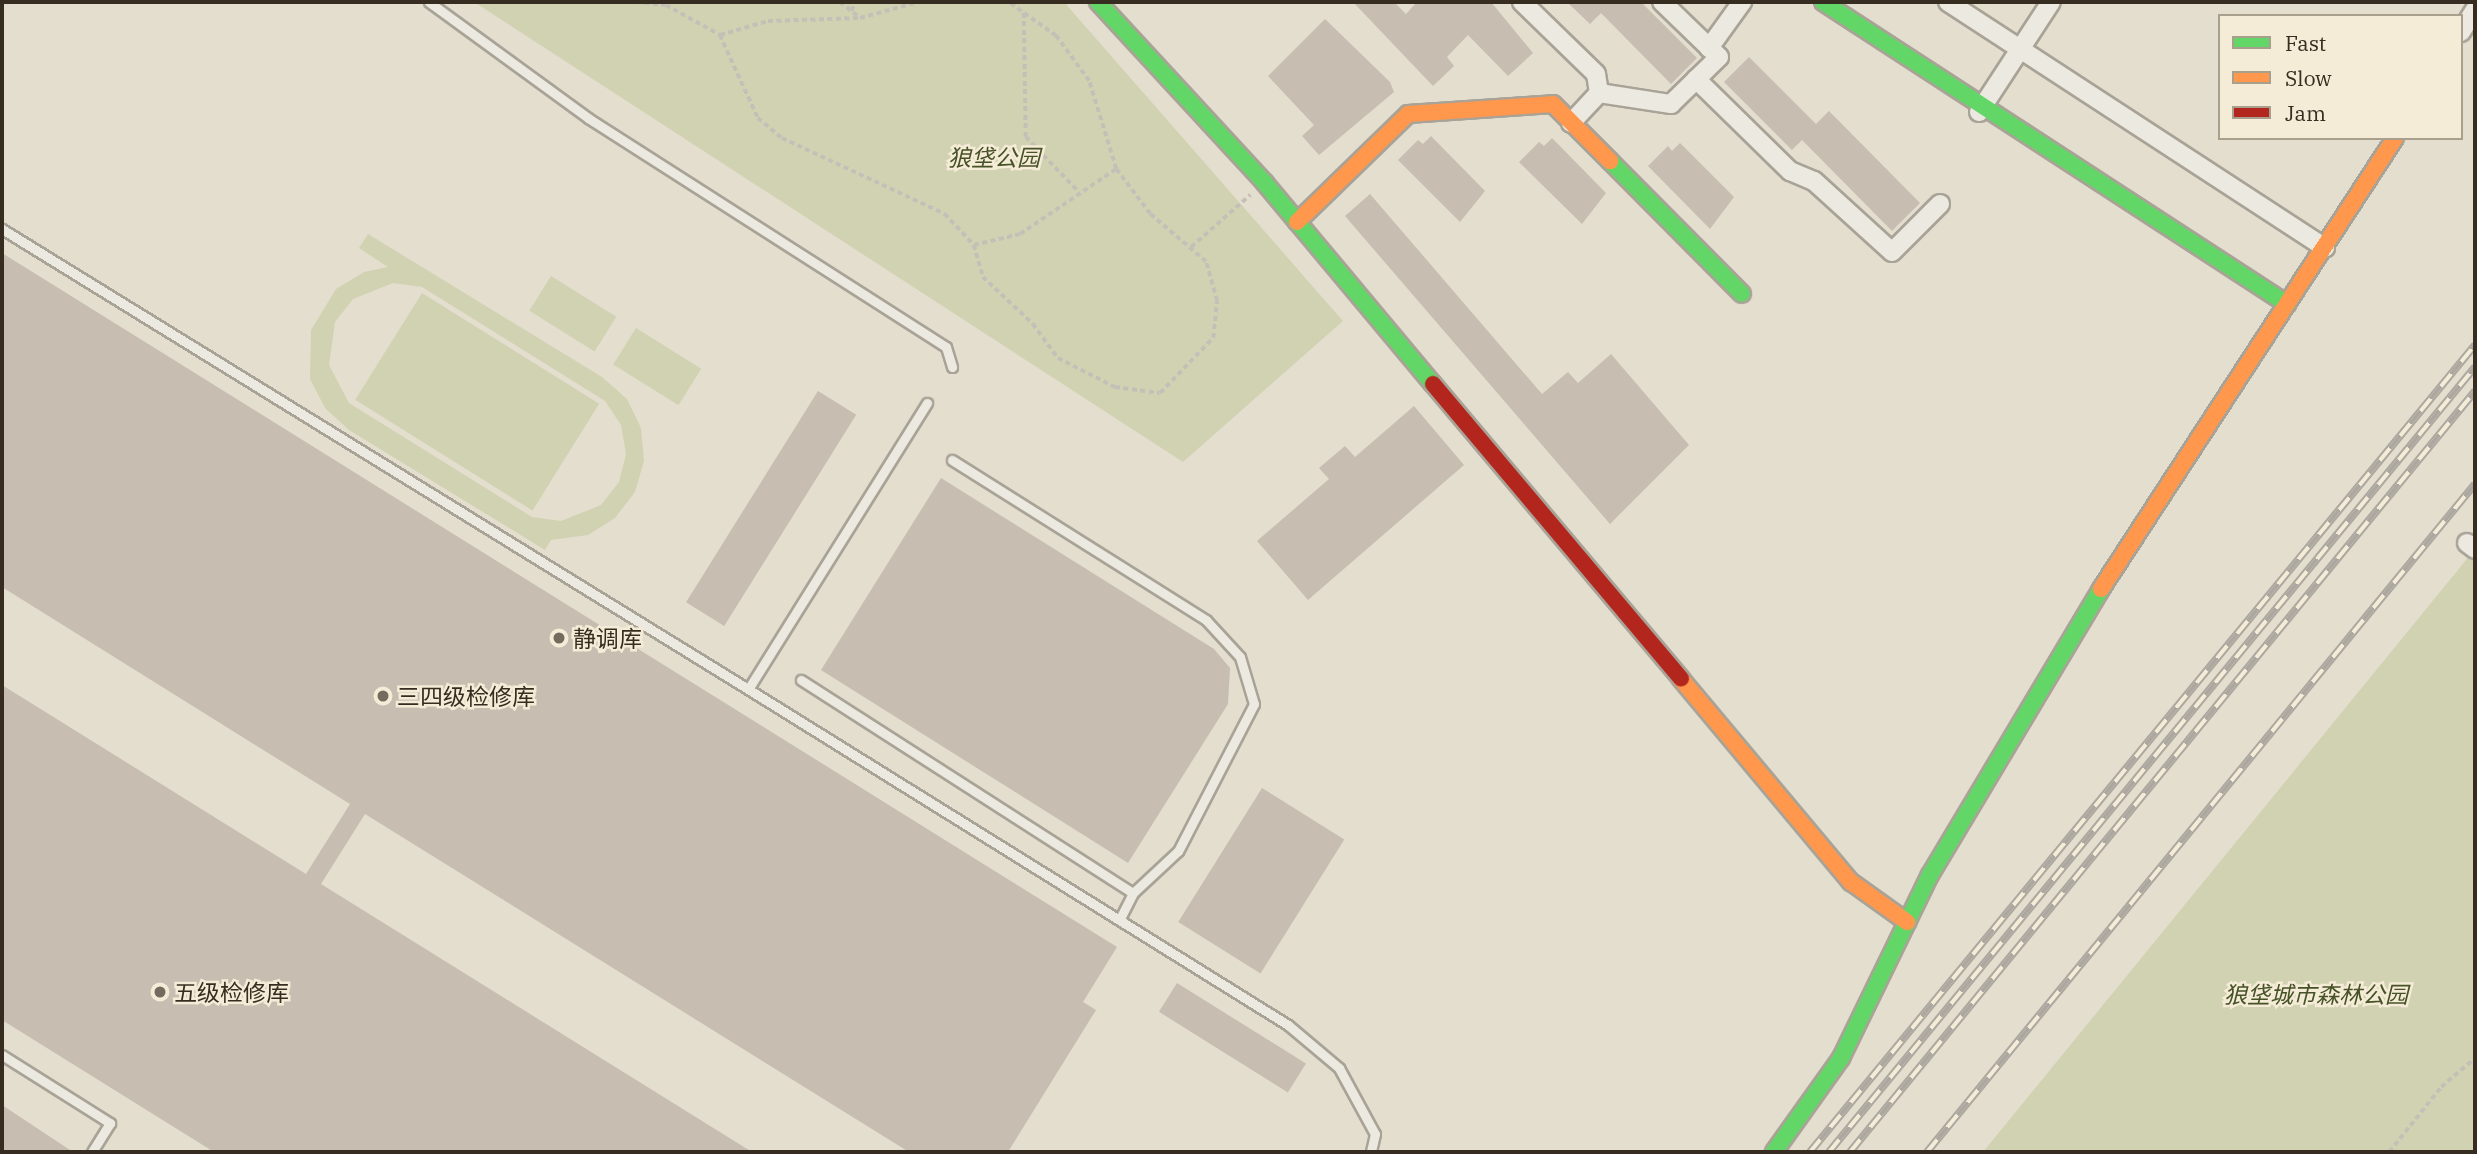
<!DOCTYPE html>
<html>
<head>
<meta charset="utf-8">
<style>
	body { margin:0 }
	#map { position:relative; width:2477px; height:1154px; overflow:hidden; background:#e4decf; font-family:"IBM Plex Serif","Noto Sans SC",serif }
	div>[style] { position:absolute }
	.green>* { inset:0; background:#d1d2b2; transform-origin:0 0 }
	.building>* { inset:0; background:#c7bdb0; transform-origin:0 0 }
	.path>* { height:3.5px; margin-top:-1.75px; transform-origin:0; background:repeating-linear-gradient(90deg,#c5c0b7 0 5px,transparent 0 8.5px) }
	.roads { filter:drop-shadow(2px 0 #a9a397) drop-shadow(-2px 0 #a9a397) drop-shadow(0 2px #a9a397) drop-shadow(0 -2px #a9a397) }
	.lane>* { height:9px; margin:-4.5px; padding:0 4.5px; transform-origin:4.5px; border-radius:4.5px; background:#ece9e0 }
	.street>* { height:18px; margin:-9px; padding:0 9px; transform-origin:9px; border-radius:9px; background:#ece9e0 }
	.fast>* { height:16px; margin:-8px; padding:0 8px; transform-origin:8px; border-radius:8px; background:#63d668 }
	.slow>* { height:16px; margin:-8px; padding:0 8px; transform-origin:8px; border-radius:8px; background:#ff974d }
	.jam>* { height:16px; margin:-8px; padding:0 8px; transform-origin:8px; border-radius:8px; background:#b3261e }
	.rail>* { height:8px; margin-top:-4px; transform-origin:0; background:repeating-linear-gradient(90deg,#f4ecd6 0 16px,#aca8a0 0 32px); box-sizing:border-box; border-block:2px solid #aca8a0 }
	.dots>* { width:19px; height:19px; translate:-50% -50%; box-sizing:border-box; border:4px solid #f4ecd6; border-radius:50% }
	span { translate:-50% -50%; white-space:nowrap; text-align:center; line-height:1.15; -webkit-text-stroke:5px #f4ecd6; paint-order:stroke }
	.park-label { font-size:23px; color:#475228; font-style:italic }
	.poi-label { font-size:23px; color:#372c20 }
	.left { translate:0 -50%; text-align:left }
	.frame { position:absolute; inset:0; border:4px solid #372c20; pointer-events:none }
	.legend { position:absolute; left:2218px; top:14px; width:245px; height:126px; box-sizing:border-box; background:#f4ecd6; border:2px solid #a89f8d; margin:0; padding:9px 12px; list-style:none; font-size:21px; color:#372c20 }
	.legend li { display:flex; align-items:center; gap:14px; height:35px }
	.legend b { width:35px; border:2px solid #a89f8d }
</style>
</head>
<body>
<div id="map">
	<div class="green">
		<i style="clip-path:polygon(474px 2px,1064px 2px,1343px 321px,1183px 462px)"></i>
		<i style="clip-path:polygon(evenodd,368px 234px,602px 377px,627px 399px,641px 428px,644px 461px,635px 492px,615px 518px,588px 535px,551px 540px,545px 550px,349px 430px,325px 408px,310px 379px,311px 330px,336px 289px,364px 272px,388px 267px,359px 248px,368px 234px,393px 283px,422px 287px,605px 401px,621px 425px,626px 454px,619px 482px,601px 505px,561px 521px,532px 517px,349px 403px,329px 365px,335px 322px,353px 299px,393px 283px)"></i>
		<i style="left:551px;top:276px;width:77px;height:41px;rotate:32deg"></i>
		<i style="left:422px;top:293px;width:209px;height:126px;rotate:32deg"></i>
		<i style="left:636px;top:328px;width:77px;height:43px;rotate:32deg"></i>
		<i style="clip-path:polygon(2475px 549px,2475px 1152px,1983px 1152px)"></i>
	</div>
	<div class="building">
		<i style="clip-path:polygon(1353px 2px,1394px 2px,1406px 14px,1417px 2px,1491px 2px,1533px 53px,1508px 76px,1468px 35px,1447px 57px,1454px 66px,1433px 86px)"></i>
		<i style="clip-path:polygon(1567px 2px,1641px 2px,1697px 58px,1671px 84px,1601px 13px,1590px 24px)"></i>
		<i style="clip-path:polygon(1325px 19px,1390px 82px,1394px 92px,1319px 155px,1302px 136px,1314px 125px,1268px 76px)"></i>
		<i style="clip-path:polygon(1749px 57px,1816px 124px,1829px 111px,1920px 203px,1892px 231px,1802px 140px,1792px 150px,1724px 82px)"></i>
		<i style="clip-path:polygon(1431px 136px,1485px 191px,1460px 222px,1398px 160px,1418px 140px,1423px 144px)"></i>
		<i style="clip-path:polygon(1552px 138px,1606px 193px,1582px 224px,1519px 162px,1539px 142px,1544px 146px)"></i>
		<i style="clip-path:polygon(1680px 143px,1734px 197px,1710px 229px,1648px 166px,1668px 146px,1672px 151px)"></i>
		<i style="clip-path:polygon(1370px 194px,1542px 394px,1568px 372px,1578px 383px,1611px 354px,1689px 445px,1610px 524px,1345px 216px)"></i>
		<i style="clip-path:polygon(2px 253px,1117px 947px,1083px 1002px,1096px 1010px,1008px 1152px,909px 1152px,365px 814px,321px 884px,752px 1152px,214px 1152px,2px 1020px,2px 685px,306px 874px,350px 804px,2px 587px)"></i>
		<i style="left:818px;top:391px;width:45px;height:249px;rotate:32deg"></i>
		<i style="clip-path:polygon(1414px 406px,1464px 465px,1308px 600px,1257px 541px,1329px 479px,1319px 468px,1345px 446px,1355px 457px)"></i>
		<i style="clip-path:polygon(941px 478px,1214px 649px,1230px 668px,1228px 704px,1128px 863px,821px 670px)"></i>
		<i style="left:1262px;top:788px;width:97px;height:158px;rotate:32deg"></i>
		<i style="left:1177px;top:983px;width:152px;height:34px;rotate:32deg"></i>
		<i style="clip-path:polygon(2px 1105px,73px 1152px,2px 1152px)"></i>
	</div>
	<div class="path">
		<i style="left:636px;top:2px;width:30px;rotate:6deg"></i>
		<i style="left:666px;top:5px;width:62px;rotate:29.1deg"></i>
		<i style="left:720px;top:35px;width:91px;rotate:65.4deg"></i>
		<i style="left:758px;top:118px;width:31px;rotate:40deg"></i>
		<i style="left:782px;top:138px;width:180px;rotate:25deg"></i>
		<i style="left:945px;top:214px;width:42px;rotate:46.9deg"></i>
		<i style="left:974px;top:245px;width:33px;rotate:74deg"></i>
		<i style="left:983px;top:277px;width:69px;rotate:43.2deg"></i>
		<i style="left:1033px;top:324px;width:42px;rotate:53.7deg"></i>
		<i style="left:1058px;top:358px;width:64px;rotate:27deg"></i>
		<i style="left:1115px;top:387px;width:45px;rotate:7.6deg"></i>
		<i style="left:1160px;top:393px;width:76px;rotate:-46.1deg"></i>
		<i style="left:1213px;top:338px;width:37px;rotate:-84deg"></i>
		<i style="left:1217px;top:301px;width:41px;rotate:-105.8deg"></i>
		<i style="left:1206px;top:262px;width:74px;rotate:-139.4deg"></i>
		<i style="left:1150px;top:214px;width:56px;rotate:-127.1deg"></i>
		<i style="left:1116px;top:169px;width:92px;rotate:-107.1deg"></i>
		<i style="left:1089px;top:81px;width:56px;rotate:-126.3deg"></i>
		<i style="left:1056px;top:36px;width:59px;rotate:-144.7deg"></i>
		<i style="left:840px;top:2px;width:24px;rotate:38deg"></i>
		<i style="left:851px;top:11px;width:10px;rotate:-61deg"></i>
		<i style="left:1024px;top:13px;width:124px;rotate:89.1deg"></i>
		<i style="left:1026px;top:137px;width:76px;rotate:46.1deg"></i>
		<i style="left:720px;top:35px;width:50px;rotate:-16.3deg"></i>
		<i style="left:768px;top:21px;width:92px;rotate:-1.9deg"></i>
		<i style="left:860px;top:18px;width:60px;rotate:-15.4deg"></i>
		<i style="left:974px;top:245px;width:47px;rotate:-13.4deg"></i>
		<i style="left:1020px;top:234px;width:116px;rotate:-34.1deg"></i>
		<i style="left:1191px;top:247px;width:79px;rotate:-41.4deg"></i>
		<i style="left:2389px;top:1152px;width:83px;rotate:-51.3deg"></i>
		<i style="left:2441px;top:1087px;width:45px;rotate:-40.5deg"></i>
	</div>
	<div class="roads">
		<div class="lane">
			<i style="left:429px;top:2px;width:197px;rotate:36.1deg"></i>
			<i style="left:588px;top:118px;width:425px;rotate:32.6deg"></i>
			<i style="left:946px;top:347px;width:21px;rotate:73deg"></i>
			<i style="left:2px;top:229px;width:876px;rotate:31.66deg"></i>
			<i style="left:927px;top:403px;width:337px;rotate:122deg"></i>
			<i style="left:748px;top:689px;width:636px;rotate:31.89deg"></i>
			<i style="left:1288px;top:1025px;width:67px;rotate:40.1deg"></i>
			<i style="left:1339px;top:1068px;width:75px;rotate:61.4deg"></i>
			<i style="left:1375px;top:1134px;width:18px;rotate:103deg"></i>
			<i style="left:952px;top:460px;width:300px;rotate:32.2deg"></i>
			<i style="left:1206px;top:620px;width:50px;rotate:47.4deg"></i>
			<i style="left:1240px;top:657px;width:49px;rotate:73.4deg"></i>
			<i style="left:1254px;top:704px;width:165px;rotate:117.3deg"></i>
			<i style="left:1178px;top:851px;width:62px;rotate:137deg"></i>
			<i style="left:1133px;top:893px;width:30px;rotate:117deg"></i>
			<i style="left:801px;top:680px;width:394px;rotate:32.7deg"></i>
			<i style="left:2px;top:1055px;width:128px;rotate:32.2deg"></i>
			<i style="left:110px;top:1123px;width:34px;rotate:122deg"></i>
		</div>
		<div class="street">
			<i style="left:1522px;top:2px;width:103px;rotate:44.2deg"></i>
			<i style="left:1596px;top:74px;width:19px;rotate:81deg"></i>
			<i style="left:1599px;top:93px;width:41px;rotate:133deg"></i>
			<i style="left:1948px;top:2px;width:450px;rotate:33.1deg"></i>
			<i style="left:2461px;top:32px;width:26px;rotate:-58deg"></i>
			<i style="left:1709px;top:48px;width:57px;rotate:-54.3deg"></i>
			<i style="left:1696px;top:79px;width:132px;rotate:44.4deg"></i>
			<i style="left:1790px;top:171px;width:26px;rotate:23deg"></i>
			<i style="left:1814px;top:181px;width:105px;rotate:42.3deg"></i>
			<i style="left:1892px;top:252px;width:68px;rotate:-45deg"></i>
			<i style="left:1599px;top:93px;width:73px;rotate:8.7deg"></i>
			<i style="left:1671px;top:104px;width:67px;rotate:-44.4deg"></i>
			<i style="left:1719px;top:57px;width:79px;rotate:-136deg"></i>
			<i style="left:1979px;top:112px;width:131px;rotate:-56.8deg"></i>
			<i style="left:2467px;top:543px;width:10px;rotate:37deg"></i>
		</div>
		<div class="fast">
			<i style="left:1098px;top:2px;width:245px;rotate:47.3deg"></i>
			<i style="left:1264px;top:182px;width:263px;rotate:50.1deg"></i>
			<i style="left:1823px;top:2px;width:554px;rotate:33.06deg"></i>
			<i style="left:1610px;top:161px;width:187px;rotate:45.2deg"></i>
			<i style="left:1774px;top:1152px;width:115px;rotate:-54.5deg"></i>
			<i style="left:1841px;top:1058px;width:203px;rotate:-64.1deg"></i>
			<i style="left:1930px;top:875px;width:333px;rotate:-59.1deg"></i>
		</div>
		<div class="slow">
			<i style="left:1297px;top:222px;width:155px;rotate:-44.2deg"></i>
			<i style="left:1408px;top:114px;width:145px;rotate:-3.9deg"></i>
			<i style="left:1553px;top:104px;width:81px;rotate:45deg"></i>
			<i style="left:2101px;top:589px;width:538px;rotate:-56.9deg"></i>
			<i style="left:1681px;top:679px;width:265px;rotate:50.1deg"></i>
			<i style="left:1851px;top:882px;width:69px;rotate:35.5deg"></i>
		</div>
		<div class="jam">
			<i style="left:1433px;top:384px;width:385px;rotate:49.9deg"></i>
		</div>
	</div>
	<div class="rail">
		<i style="left:1810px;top:1152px;width:1046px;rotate:-50.51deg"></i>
		<i style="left:1829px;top:1152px;width:1017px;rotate:-50.55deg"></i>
		<i style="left:1850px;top:1152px;width:985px;rotate:-50.6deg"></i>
		<i style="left:1927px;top:1152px;width:864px;rotate:-50.64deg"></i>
	</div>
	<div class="dots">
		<i style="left:559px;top:638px;background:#746a5d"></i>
		<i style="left:383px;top:696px;background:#746a5d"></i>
		<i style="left:160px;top:992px;background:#746a5d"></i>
	</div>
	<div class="park-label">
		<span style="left:994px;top:157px">狼垡公园</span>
		<span style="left:2316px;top:994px">狼垡城市森林公园</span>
	</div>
	<div class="poi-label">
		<span class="left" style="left:573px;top:638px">静调库</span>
		<span class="left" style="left:397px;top:696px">三四级检修库</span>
		<span class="left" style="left:174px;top:992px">五级检修库</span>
	</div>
	<div class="frame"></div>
	<ul class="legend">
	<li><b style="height:9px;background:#63d668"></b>Fast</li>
	<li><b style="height:9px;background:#ff974d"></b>Slow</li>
	<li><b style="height:9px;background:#b3261e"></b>Jam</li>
	</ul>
</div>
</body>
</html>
